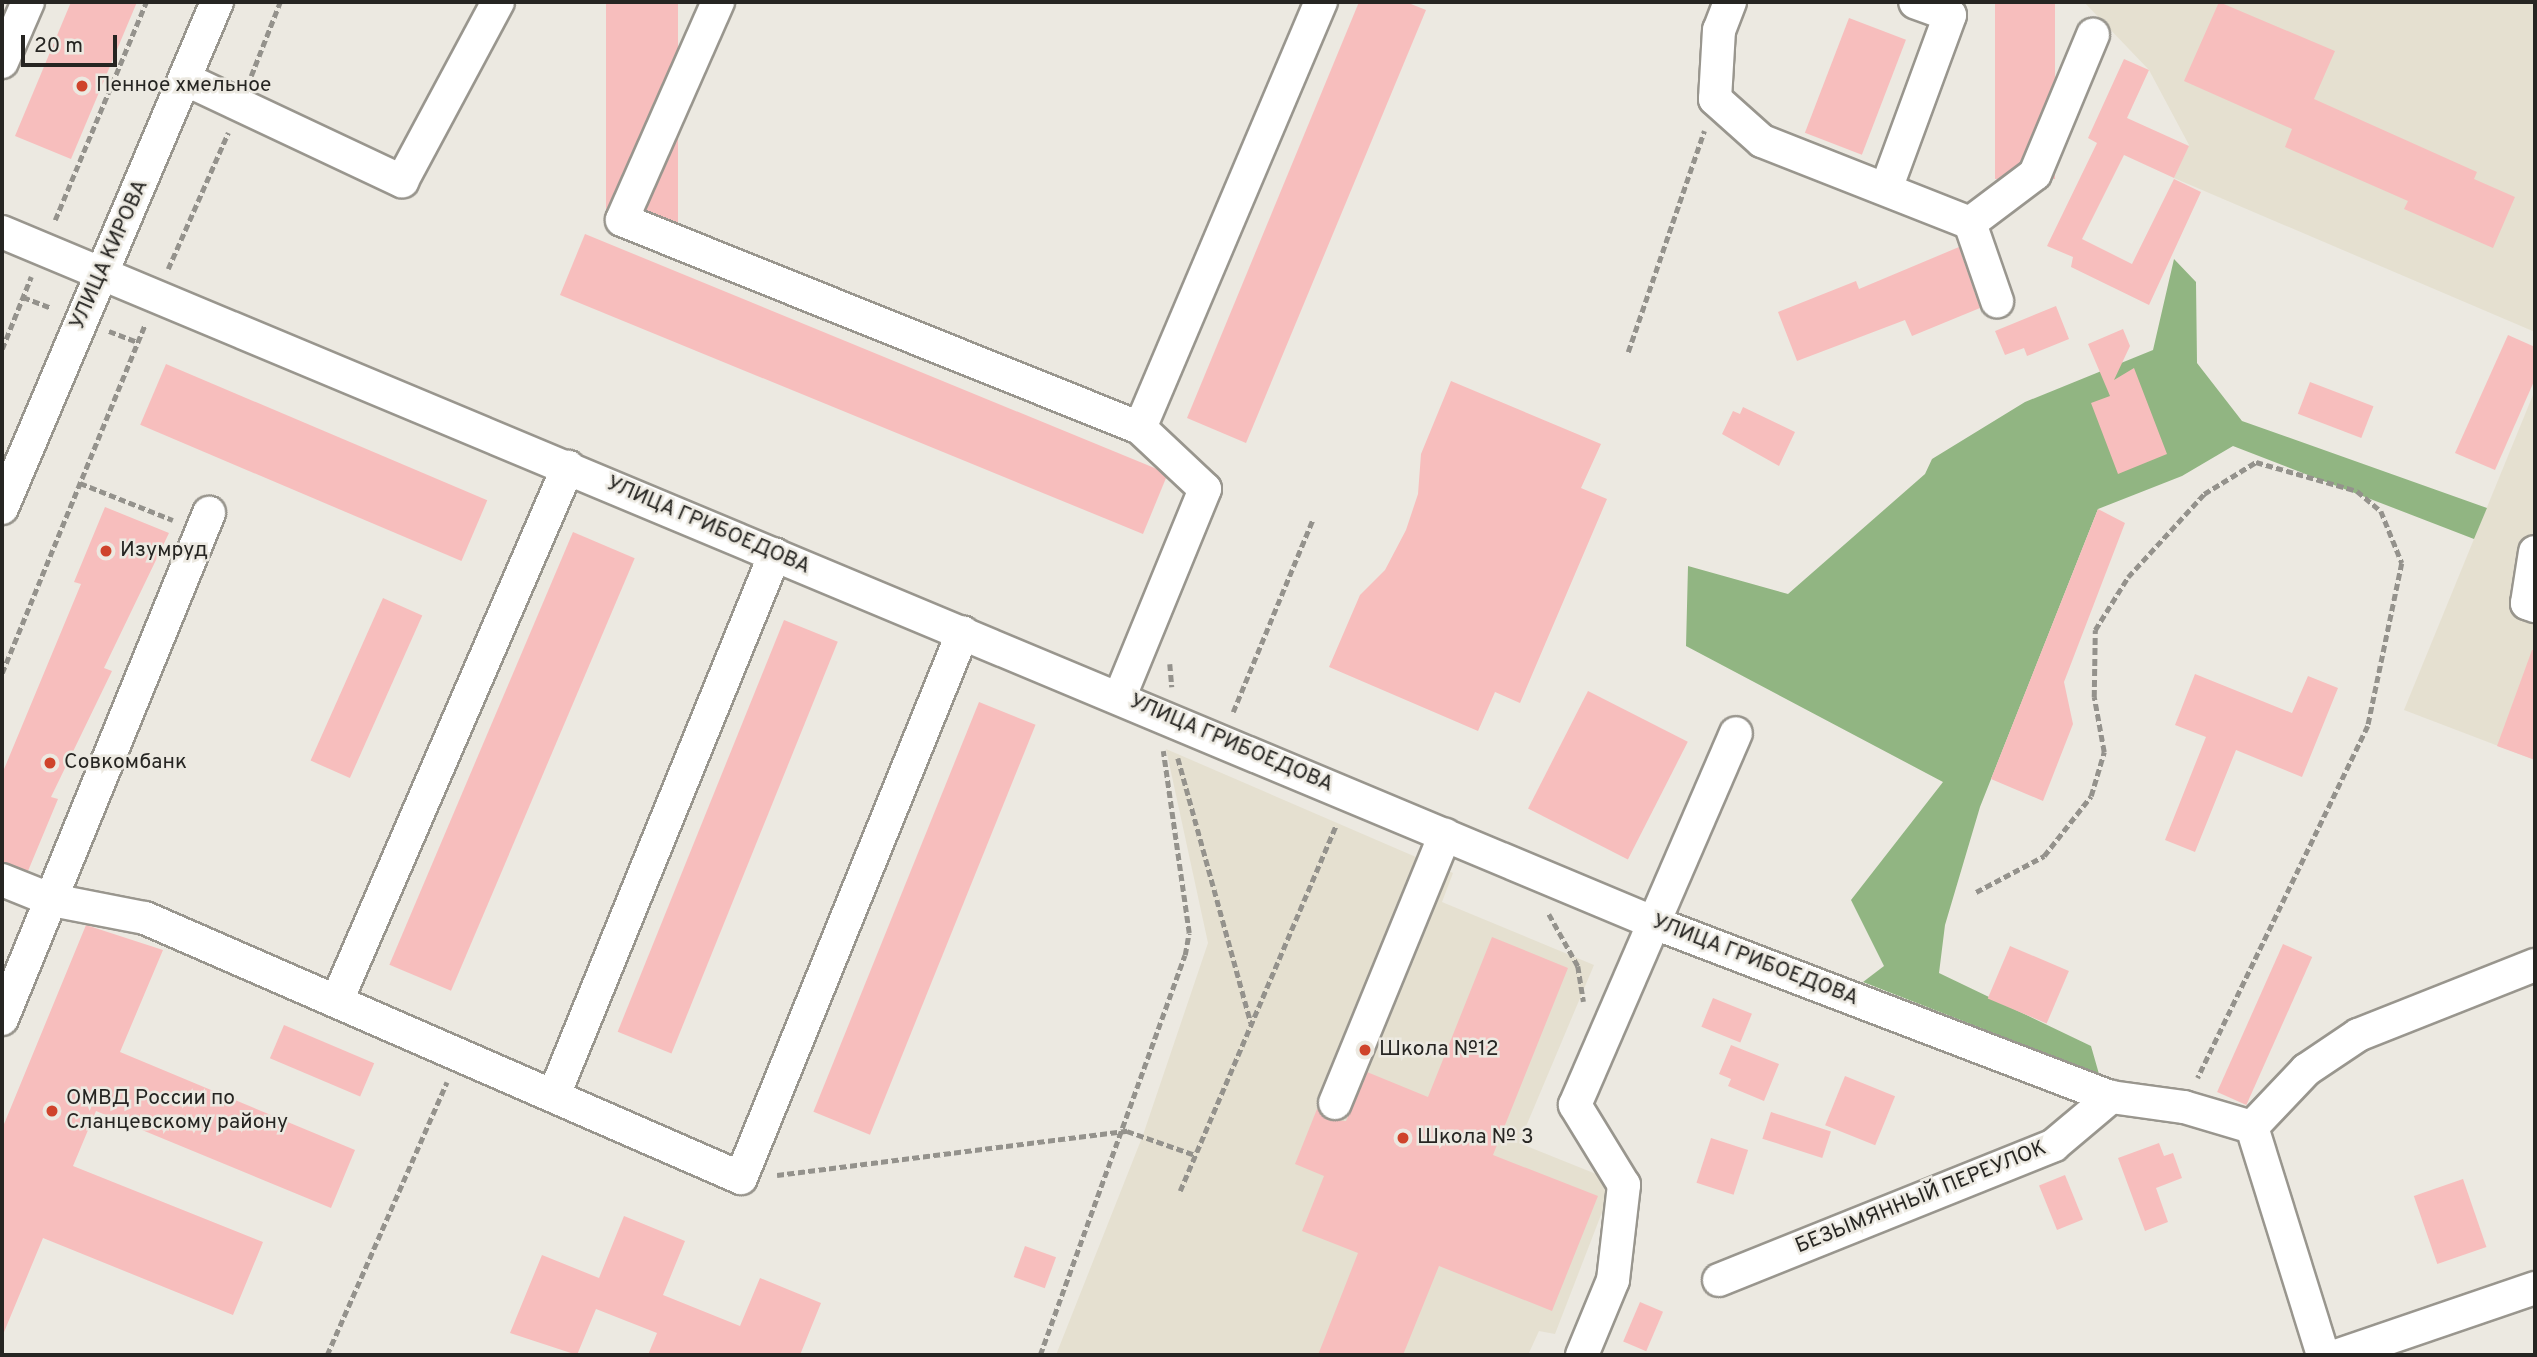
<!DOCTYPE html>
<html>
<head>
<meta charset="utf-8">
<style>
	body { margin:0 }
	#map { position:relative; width:2537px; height:1357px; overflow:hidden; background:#ece9e1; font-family:Overpass,sans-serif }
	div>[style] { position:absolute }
	.built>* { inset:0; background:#e5e0d0 }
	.forest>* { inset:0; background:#91b582 }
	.building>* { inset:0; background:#f7bebd; transform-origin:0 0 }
	.path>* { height:4.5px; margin-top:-2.25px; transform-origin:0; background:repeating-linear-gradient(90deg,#94928c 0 7px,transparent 0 10.5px) }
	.roads { filter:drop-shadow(2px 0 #99968e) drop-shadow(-2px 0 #99968e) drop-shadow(0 2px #99968e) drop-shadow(0 -2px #99968e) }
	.minor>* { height:32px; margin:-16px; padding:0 16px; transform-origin:16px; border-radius:16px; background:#fff }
	.dots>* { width:19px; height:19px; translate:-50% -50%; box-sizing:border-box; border:4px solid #ece9e1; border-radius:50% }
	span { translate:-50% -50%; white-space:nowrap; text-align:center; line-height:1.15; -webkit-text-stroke:5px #ece9e1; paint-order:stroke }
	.poi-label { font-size:21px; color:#262522 }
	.left { translate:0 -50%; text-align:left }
	.street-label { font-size:21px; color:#262522 }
	.frame { position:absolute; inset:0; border:4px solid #262522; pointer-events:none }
	.scale { position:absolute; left:21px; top:35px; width:96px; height:32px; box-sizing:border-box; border:4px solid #262522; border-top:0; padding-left:9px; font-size:21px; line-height:24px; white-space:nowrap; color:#262522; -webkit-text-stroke:5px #ece9e1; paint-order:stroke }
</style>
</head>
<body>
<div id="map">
	<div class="built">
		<i style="clip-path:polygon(2084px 2px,2535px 2px,2535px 332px,2174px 178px,2189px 145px,2149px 70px)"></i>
		<i style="clip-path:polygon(2535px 390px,2535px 760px,2404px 710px)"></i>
		<i style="clip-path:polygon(1166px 749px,1453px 873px,1442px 902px,1594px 965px,1519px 1143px,1606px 1178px,1606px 1202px,1555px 1334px,1539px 1331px,1528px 1355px,1056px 1355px,1143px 1135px,1208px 943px)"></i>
	</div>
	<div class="forest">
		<i style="clip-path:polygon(2174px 259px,2196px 282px,2197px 363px,2242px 421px,2487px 508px,2474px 539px,2233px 446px,2182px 476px,2098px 509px,1980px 807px,1945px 925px,1939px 973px,2091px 1046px,2099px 1074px,1863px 982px,1884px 966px,1851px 900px,1943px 782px,1686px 646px,1688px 566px,1788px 594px,1925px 474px,1932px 459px,2025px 402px,2153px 350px)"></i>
	</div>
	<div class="building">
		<i style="clip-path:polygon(71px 2px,137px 2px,71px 159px,15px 136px)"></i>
		<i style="left:606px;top:2px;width:72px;height:224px"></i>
		<i style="clip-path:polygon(1359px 2px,1406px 2px,1426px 10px,1246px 443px,1187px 418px)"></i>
		<i style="left:1995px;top:2px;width:60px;height:177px"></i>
		<i style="clip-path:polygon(2219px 2px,2335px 51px,2314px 99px,2477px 172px,2474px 179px,2515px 197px,2493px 248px,2404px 209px,2408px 201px,2285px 147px,2292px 129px,2184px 81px)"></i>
		<i style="left:1849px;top:18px;width:61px;height:123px;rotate:21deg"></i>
		<i style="clip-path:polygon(2124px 59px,2149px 70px,2127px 118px,2189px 146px,2174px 178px,2124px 155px,2082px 239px,2132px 264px,2174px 179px,2201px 192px,2149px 305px,2071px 267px,2073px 257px,2047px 246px,2097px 143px,2088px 138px)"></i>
		<i style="clip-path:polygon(585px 234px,1157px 469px,1166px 478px,1143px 534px,560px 295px)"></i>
		<i style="clip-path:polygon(1959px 247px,1980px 308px,1912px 336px,1905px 320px,1797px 361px,1778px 312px,1856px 281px,1859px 289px)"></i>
		<i style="clip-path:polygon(2056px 306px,2069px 339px,2027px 356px,2024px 348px,2005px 355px,1995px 331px)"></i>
		<i style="clip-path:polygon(2123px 329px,2130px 346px,2114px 380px,2134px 368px,2167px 454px,2118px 474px,2091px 403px,2110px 396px,2088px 344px)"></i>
		<i style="clip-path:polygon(2508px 335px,2535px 347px,2535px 379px,2495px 470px,2455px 453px)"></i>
		<i style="left:166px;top:364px;width:349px;height:66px;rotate:23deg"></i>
		<i style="clip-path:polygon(1451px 381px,1601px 444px,1581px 488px,1607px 499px,1520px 703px,1495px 692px,1478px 731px,1329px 667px,1360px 595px,1385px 570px,1406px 530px,1418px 494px,1421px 454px)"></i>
		<i style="left:2310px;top:382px;width:68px;height:34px;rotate:21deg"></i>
		<i style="clip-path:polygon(1743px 407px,1795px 432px,1779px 466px,1722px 434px,1733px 411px,1740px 414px)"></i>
		<i style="clip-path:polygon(105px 507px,169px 533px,104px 668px,112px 671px,51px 797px,58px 799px,28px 871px,2px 862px,2px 774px,81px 584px,74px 582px)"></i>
		<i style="clip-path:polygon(2098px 509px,2125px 523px,2064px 682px,2073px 724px,2043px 801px,1991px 779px)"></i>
		<i style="left:573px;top:532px;width:67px;height:470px;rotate:23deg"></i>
		<i style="left:383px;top:598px;width:43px;height:178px;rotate:24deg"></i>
		<i style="left:784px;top:620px;width:58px;height:444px;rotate:22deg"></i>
		<i style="clip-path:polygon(2532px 650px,2535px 650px,2535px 760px,2497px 746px)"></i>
		<i style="clip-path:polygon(2195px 674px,2292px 713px,2308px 676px,2338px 688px,2302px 777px,2236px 750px,2195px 852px,2165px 840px,2206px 737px,2175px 725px)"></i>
		<i style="left:1588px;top:691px;width:112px;height:132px;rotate:27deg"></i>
		<i style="left:979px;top:702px;width:61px;height:442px;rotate:22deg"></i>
		<i style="clip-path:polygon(86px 925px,163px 950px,120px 1052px,355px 1150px,331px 1208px,96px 1111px,73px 1166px,263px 1242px,233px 1315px,43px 1238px,2px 1337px,2px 1129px)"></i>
		<i style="clip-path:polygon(1492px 937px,1568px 968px,1493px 1155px,1598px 1196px,1552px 1311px,1439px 1266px,1403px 1355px,1318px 1355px,1358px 1253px,1302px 1231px,1324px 1176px,1295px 1164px,1317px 1109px,1329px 1120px,1346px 1121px,1367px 1072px,1428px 1097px)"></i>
		<i style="left:2283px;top:944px;width:32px;height:162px;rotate:24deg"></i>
		<i style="left:2010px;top:946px;width:64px;height:57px;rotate:23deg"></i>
		<i style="left:1713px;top:998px;width:42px;height:31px;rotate:22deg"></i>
		<i style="left:284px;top:1025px;width:98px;height:36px;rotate:23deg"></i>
		<i style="clip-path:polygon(1731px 1045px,1779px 1064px,1764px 1101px,1728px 1086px,1731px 1079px,1719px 1074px)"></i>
		<i style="left:1845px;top:1076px;width:54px;height:53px;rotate:22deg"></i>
		<i style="left:1771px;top:1112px;width:63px;height:28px;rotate:18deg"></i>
		<i style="left:1711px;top:1138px;width:39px;height:47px;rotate:18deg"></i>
		<i style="clip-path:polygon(2159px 1143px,2164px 1156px,2173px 1153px,2182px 1178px,2156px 1188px,2168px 1222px,2145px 1231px,2118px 1158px)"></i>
		<i style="left:2065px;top:1175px;width:48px;height:28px;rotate:68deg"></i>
		<i style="left:2463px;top:1179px;width:72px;height:52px;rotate:71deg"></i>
		<i style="clip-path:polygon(624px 1216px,685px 1241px,663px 1295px,740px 1326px,760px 1278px,821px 1303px,800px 1355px,648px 1355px,657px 1333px,596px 1309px,577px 1355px,510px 1333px,542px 1255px,599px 1278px)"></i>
		<i style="left:1025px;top:1246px;width:33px;height:33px;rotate:20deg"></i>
		<i style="left:1640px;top:1302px;width:25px;height:43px;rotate:23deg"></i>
	</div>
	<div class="path">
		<i style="left:251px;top:76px;width:79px;rotate:-68.6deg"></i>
		<i style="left:55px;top:220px;width:236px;rotate:-67.3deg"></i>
		<i style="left:168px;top:269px;width:149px;rotate:-66.2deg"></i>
		<i style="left:23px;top:297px;width:31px;rotate:21deg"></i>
		<i style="left:109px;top:331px;width:31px;rotate:21deg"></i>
		<i style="left:2px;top:349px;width:78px;rotate:-68.1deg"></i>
		<i style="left:1628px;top:352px;width:234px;rotate:-71deg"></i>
		<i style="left:80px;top:483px;width:100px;rotate:21.7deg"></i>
		<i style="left:1170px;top:664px;width:23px;rotate:85deg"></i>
		<i style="left:2px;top:673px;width:376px;rotate:-67.7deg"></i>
		<i style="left:1233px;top:712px;width:209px;rotate:-67.5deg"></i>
		<i style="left:1178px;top:758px;width:275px;rotate:74.6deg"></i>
		<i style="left:1976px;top:892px;width:77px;rotate:-27.9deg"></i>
		<i style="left:2044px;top:856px;width:76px;rotate:-51.9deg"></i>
		<i style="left:2091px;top:796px;width:46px;rotate:-73.5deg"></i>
		<i style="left:2104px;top:752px;width:56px;rotate:-100.3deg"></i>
		<i style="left:2094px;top:697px;width:67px;rotate:-89.1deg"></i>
		<i style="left:2095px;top:630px;width:62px;rotate:-58.1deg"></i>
		<i style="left:2128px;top:577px;width:113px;rotate:-47.5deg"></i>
		<i style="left:2204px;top:494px;width:61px;rotate:-31.6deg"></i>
		<i style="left:2256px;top:462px;width:105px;rotate:16deg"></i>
		<i style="left:2357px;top:491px;width:31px;rotate:40deg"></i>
		<i style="left:2381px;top:511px;width:56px;rotate:68deg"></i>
		<i style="left:2402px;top:563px;width:167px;rotate:101.8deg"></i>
		<i style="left:2368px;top:726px;width:391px;rotate:115.8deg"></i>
		<i style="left:1549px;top:914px;width:60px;rotate:60.9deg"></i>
		<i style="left:1578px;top:966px;width:36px;rotate:81deg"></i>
		<i style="left:777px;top:1175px;width:353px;rotate:-7.2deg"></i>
		<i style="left:1127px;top:1131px;width:72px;rotate:19.4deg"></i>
		<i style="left:1180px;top:1191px;width:398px;rotate:-66.9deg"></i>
		<i style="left:327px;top:1355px;width:298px;rotate:-66.3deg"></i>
		<i style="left:1040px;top:1355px;width:425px;rotate:-70.1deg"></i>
		<i style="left:1185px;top:955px;width:22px;rotate:-80deg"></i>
		<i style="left:1189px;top:933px;width:184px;rotate:-98.1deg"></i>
	</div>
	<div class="roads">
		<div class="minor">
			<i style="left:718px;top:2px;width:238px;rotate:113.8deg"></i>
			<i style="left:622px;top:220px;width:558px;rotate:21.88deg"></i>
			<i style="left:1140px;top:428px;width:89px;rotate:43.2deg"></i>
			<i style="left:1205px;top:489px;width:224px;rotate:112.3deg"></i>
			<i style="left:1730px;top:2px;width:30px;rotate:111deg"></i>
			<i style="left:1719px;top:30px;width:69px;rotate:93.3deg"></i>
			<i style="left:1715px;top:99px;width:63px;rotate:41.8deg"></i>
			<i style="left:1762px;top:141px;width:224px;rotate:21.5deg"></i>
			<i style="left:1970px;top:223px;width:81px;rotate:-37deg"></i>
			<i style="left:2035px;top:174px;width:151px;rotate:-67.4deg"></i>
			<i style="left:2px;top:62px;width:65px;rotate:-66.6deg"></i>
			<i style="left:187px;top:80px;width:238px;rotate:25.2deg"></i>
			<i style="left:402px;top:181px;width:203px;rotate:-61.8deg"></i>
			<i style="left:1886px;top:189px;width:185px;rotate:-69.8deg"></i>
			<i style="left:1950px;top:15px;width:37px;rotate:-160deg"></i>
			<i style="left:1970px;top:223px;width:83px;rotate:70.9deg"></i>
			<i style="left:2px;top:232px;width:1788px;rotate:22.69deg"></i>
			<i style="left:1652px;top:922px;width:491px;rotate:20.9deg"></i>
			<i style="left:2111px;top:1097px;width:74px;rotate:7.8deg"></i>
			<i style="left:2184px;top:1107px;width:71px;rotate:16.4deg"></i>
			<i style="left:1140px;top:428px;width:463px;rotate:-67deg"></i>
			<i style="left:2px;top:508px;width:550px;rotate:-66.98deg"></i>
			<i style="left:2535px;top:552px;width:52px;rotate:98.9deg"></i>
			<i style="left:2527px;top:603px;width:9px;rotate:21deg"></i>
			<i style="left:2px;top:880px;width:54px;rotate:21.8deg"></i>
			<i style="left:52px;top:900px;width:95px;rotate:11deg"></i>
			<i style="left:145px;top:918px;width:650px;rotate:23.57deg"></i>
			<i style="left:741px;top:1178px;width:589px;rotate:-67.87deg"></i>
			<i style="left:338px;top:998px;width:579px;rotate:-66.58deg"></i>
			<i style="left:2px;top:1019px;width:547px;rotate:-67.75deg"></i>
			<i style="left:554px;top:1095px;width:584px;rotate:-67.78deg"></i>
			<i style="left:1335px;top:1103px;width:290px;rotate:-67.7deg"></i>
			<i style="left:2252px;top:1127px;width:79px;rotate:-46.5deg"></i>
			<i style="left:2306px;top:1070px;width:63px;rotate:-33.9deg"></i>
			<i style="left:2358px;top:1035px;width:190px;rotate:-21.6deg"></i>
			<i style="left:2252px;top:1127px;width:239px;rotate:72.7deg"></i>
			<i style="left:1719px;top:1280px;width:361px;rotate:-21.9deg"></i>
			<i style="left:2054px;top:1145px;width:75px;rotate:-40.1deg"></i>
			<i style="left:1582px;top:1355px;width:81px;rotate:-67.5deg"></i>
			<i style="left:1613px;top:1280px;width:96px;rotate:-83.4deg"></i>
			<i style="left:1624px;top:1185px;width:94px;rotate:-121.5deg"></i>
			<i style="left:1575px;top:1105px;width:405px;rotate:-66.6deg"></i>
			<i style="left:2339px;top:1355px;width:207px;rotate:-18.9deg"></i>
		</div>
	</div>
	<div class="dots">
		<i style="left:82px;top:86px;background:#cf432b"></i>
		<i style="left:106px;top:551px;background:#cf432b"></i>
		<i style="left:50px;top:763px;background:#cf432b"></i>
		<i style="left:1365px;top:1050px;background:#cf432b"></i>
		<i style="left:52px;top:1111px;background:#cf432b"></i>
		<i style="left:1403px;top:1138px;background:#cf432b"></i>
	</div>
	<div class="poi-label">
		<span class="left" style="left:96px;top:86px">Пенное хмельное</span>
		<span class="left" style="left:120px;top:551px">Изумруд</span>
		<span class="left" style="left:64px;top:763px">Совкомбанк</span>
		<span class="left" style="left:1379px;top:1050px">Школа №12</span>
		<span class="left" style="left:66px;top:1111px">ОМВД России по<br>Сланцевскому району</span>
		<span class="left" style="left:1417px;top:1138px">Школа № 3</span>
	</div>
	<div class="street-label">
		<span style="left:110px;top:255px;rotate:-66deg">УЛИЦА КИРОВА</span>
		<span style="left:708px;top:526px;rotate:23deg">УЛИЦА ГРИБОЕДОВА</span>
		<span style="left:1231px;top:744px;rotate:23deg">УЛИЦА ГРИБОЕДОВА</span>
		<span style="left:1755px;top:961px;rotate:21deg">УЛИЦА ГРИБОЕДОВА</span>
		<span style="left:1921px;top:1198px;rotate:-22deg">БЕЗЫМЯННЫЙ ПЕРЕУЛОК</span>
	</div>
	<div class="frame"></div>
	<div class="scale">20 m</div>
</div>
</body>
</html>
